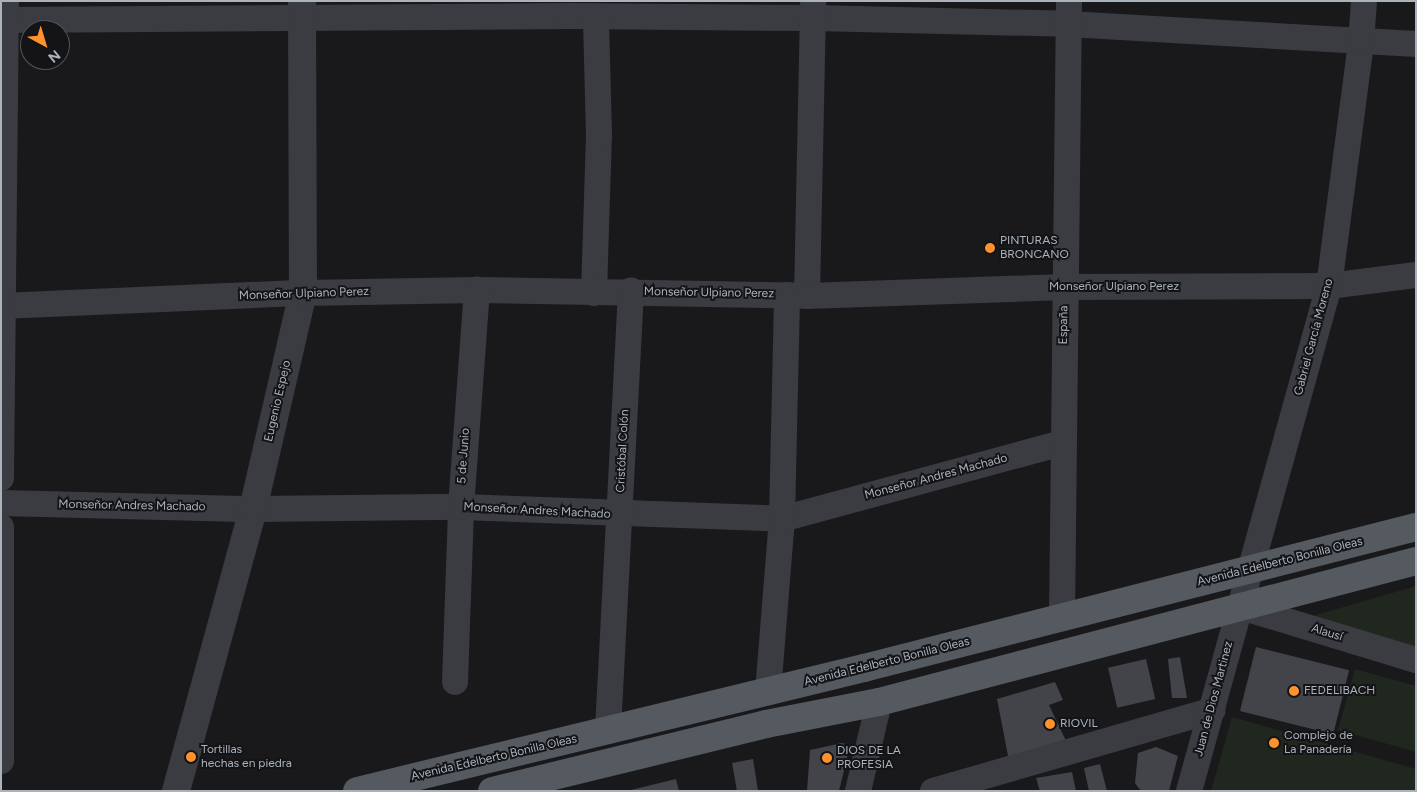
<!DOCTYPE html>
<html>
<head>
<meta charset="utf-8">
<style>
	body { margin:0 }
	#map { position:relative; width:1417px; height:792px; overflow:hidden; background:#19191b; font-family:Figtree,sans-serif }
	div>[style] { position:absolute }
	.green>* { inset:0; background:#1f271e }
	.building>* { inset:0; background:#434449; transform-origin:0 0 }
	.minor>* { height:26px; margin:-13px; padding:0 13px; transform-origin:13px; border-radius:13px; background:#3a3c41 }
	.tertiary>* { height:28px; margin:-14px; padding:0 14px; transform-origin:14px; border-radius:14px; background:#3a3c41 }
	.primary>* { height:28px; margin:-14px; padding:0 14px; transform-origin:14px; border-radius:14px; background:#555a60 }
	.dots>* { width:14px; height:14px; translate:-50% -50%; box-sizing:border-box; border:2px solid #141417; border-radius:50% }
	span { translate:-50% -50%; white-space:nowrap; text-align:center; line-height:1.15; -webkit-text-stroke:4px #141417; paint-order:stroke }
	.poi-label { font-size:12px; color:#aab3bc }
	.left { translate:0 -50%; text-align:left }
	.street-label { font-size:12px; color:#aab3bc }
	.frame { position:absolute; inset:0; border:2px solid #aab3bc; pointer-events:none }
	.north { position:absolute; left:20px; top:20px; width:50px; height:50px; box-sizing:border-box; background:#141417; border:1px solid #505459; border-radius:50%; rotate:141deg; font-size:14px; font-weight:700; line-height:20px; text-align:center; color:#aab3bc }
	.north::after { content:''; display:block; margin:auto; width:18px; height:22px; background:#ff922d; clip-path:polygon(50% 0,100% 100%,50% 72%,0 100%) }
</style>
</head>
<body>
<div id="map">
	<div class="green">
		<i style="clip-path:polygon(1416px 586px,1416px 651px,1316px 624px,1316px 615px)"></i>
		<i style="clip-path:polygon(1355px 669px,1416px 686px,1416px 752px,1338px 730px)"></i>
		<i style="clip-path:polygon(1232px 717px,1416px 769px,1416px 791px,1211px 791px)"></i>
	</div>
	<div class="building">
		<i style="left:1256px;top:647px;width:96px;height:66px;rotate:14deg"></i>
		<i style="clip-path:polygon(1180px 657px,1187px 698px,1172px 698px,1168px 659px)"></i>
		<i style="left:1146px;top:659px;width:41px;height:39px;rotate:77deg"></i>
		<i style="clip-path:polygon(1055px 682px,1063px 700px,1049px 705px,1067px 743px,1009px 761px,997px 699px)"></i>
		<i style="clip-path:polygon(842px 743px,850px 745px,839px 791px,807px 791px,810px 750px)"></i>
		<i style="clip-path:polygon(1156px 747px,1178px 756px,1169px 791px,1141px 791px,1135px 783px,1138px 753px)"></i>
		<i style="clip-path:polygon(753px 759px,758px 791px,737px 791px,732px 763px)"></i>
		<i style="clip-path:polygon(1100px 764px,1107px 791px,1089px 791px,1084px 768px)"></i>
		<i style="clip-path:polygon(1072px 772px,1076px 791px,1040px 791px,1036px 778px)"></i>
		<i style="clip-path:polygon(676px 779px,679px 791px,631px 791px,631px 790px)"></i>
	</div>
	<div class="minor">
		<i style="left:6px;top:20px;width:566px;rotate:-0.4deg"></i>
		<i style="left:572px;top:16px;width:241px;rotate:0.5deg"></i>
		<i style="left:813px;top:18px;width:255px;rotate:1.3deg"></i>
		<i style="left:1068px;top:24px;width:349px;rotate:3.3deg"></i>
		<i style="left:594px;top:293px;width:158px;rotate:-88.2deg"></i>
		<i style="left:599px;top:135px;width:118px;rotate:-91.5deg"></i>
		<i style="left:807px;top:296px;width:294px;rotate:-88.8deg"></i>
		<i style="left:1px;top:306px;width:302px;rotate:-2.5deg"></i>
		<i style="left:303px;top:293px;width:174px;rotate:-1deg"></i>
		<i style="left:477px;top:290px;width:330px;rotate:1deg"></i>
		<i style="left:807px;top:296px;width:257px;rotate:-2deg"></i>
		<i style="left:1064px;top:287px;width:265px;rotate:-0.2deg"></i>
		<i style="left:1329px;top:286px;width:88px;rotate:-7.2deg"></i>
		<i style="left:1px;top:478px;width:477px;rotate:-89.4deg"></i>
		<i style="left:1px;top:503px;width:252px;rotate:1.4deg"></i>
		<i style="left:253px;top:509px;width:208px;rotate:-0.6deg"></i>
		<i style="left:461px;top:507px;width:321px;rotate:2.1deg"></i>
		<i style="left:782px;top:519px;width:290px;rotate:-15.2deg"></i>
		<i style="left:1px;top:527px;width:234px;rotate:90deg"></i>
		<i style="left:1238px;top:606px;width:186px;rotate:16.9deg"></i>
		<i style="left:1062px;top:618px;width:617px;rotate:-89.35deg"></i>
		<i style="left:455px;top:682px;width:175px;rotate:-88deg"></i>
		<i style="left:461px;top:507px;width:218px;rotate:-85.8deg"></i>
		<i style="left:768px;top:692px;width:174px;rotate:-85.4deg"></i>
		<i style="left:782px;top:519px;width:224px;rotate:-88.7deg"></i>
		<i style="left:608px;top:730px;width:440px;rotate:-87deg"></i>
		<i style="left:858px;top:791px;width:91px;rotate:-76.7deg"></i>
		<i style="left:933px;top:791px;width:291px;rotate:-16.1deg"></i>
		<i style="left:1189px;top:791px;width:524px;rotate:-74.51deg"></i>
		<i style="left:1329px;top:286px;width:245px;rotate:-82.5deg"></i>
		<i style="left:1361px;top:43px;width:42px;rotate:-85.9deg"></i>
	</div>
	<div class="tertiary">
		<i style="left:176px;top:791px;width:292px;rotate:-74.7deg"></i>
		<i style="left:253px;top:509px;width:222px;rotate:-77deg"></i>
		<i style="left:303px;top:293px;width:292px;rotate:-90.2deg"></i>
	</div>
	<div class="primary">
		<i style="left:357px;top:791px;width:522px;rotate:-13.64deg"></i>
		<i style="left:864px;top:668px;width:570px;rotate:-14.33deg"></i>
		<i style="left:492px;top:791px;width:282px;rotate:-13.7deg"></i>
		<i style="left:766px;top:724px;width:115px;rotate:-11deg"></i>
		<i style="left:879px;top:702px;width:555px;rotate:-14.71deg"></i>
	</div>
	<div class="dots">
		<i style="left:990px;top:248px;background:#ff922d"></i>
		<i style="left:1294px;top:691px;background:#ff922d"></i>
		<i style="left:1050px;top:724px;background:#ff922d"></i>
		<i style="left:1274px;top:743px;background:#ff922d"></i>
		<i style="left:191px;top:757px;background:#ff922d"></i>
		<i style="left:827px;top:758px;background:#ff922d"></i>
	</div>
	<div class="poi-label">
		<span class="left" style="left:1000px;top:248px">PINTURAS<br>BRONCANO</span>
		<span class="left" style="left:1304px;top:691px">FEDELIBACH</span>
		<span class="left" style="left:1060px;top:724px">RIOVIL</span>
		<span class="left" style="left:1284px;top:743px">Complejo de<br>La Panadería</span>
		<span class="left" style="left:201px;top:757px">Tortillas<br>hechas en piedra</span>
		<span class="left" style="left:837px;top:758px">DIOS DE LA<br>PROFESIA</span>
	</div>
	<div class="street-label">
		<span style="left:1114px;top:287px">Monseñor Ulpiano Perez</span>
		<span style="left:709px;top:293px;rotate:1deg">Monseñor Ulpiano Perez</span>
		<span style="left:304px;top:294px;rotate:-2deg">Monseñor Ulpiano Perez</span>
		<span style="left:1064px;top:325px;rotate:-89deg">España</span>
		<span style="left:1314px;top:337px;rotate:-75deg">Gabriel García Moreno</span>
		<span style="left:278px;top:401px;rotate:-77deg">Eugenio Espejo</span>
		<span style="left:623px;top:451px;rotate:-87deg">Cristóbal Colón</span>
		<span style="left:464px;top:456px;rotate:-86deg">5 de Junio</span>
		<span style="left:936px;top:477px;rotate:-15deg">Monseñor Andres Machado</span>
		<span style="left:132px;top:506px;rotate:1deg">Monseñor Andres Machado</span>
		<span style="left:537px;top:511px;rotate:3deg">Monseñor Andres Machado</span>
		<span style="left:1280px;top:562px;rotate:-14deg">Avenida Edelberto Bonilla Oleas</span>
		<span style="left:1327px;top:633px;rotate:17deg">Alausí</span>
		<span style="left:887px;top:662px;rotate:-14deg">Avenida Edelberto Bonilla Oleas</span>
		<span style="left:1214px;top:699px;rotate:-75deg">Juan de Dios Martinez</span>
		<span style="left:494px;top:758px;rotate:-13deg">Avenida Edelberto Bonilla Oleas</span>
	</div>
	<div class="frame"></div>
	<div class="north">N</div>
</div>
</body>
</html>
